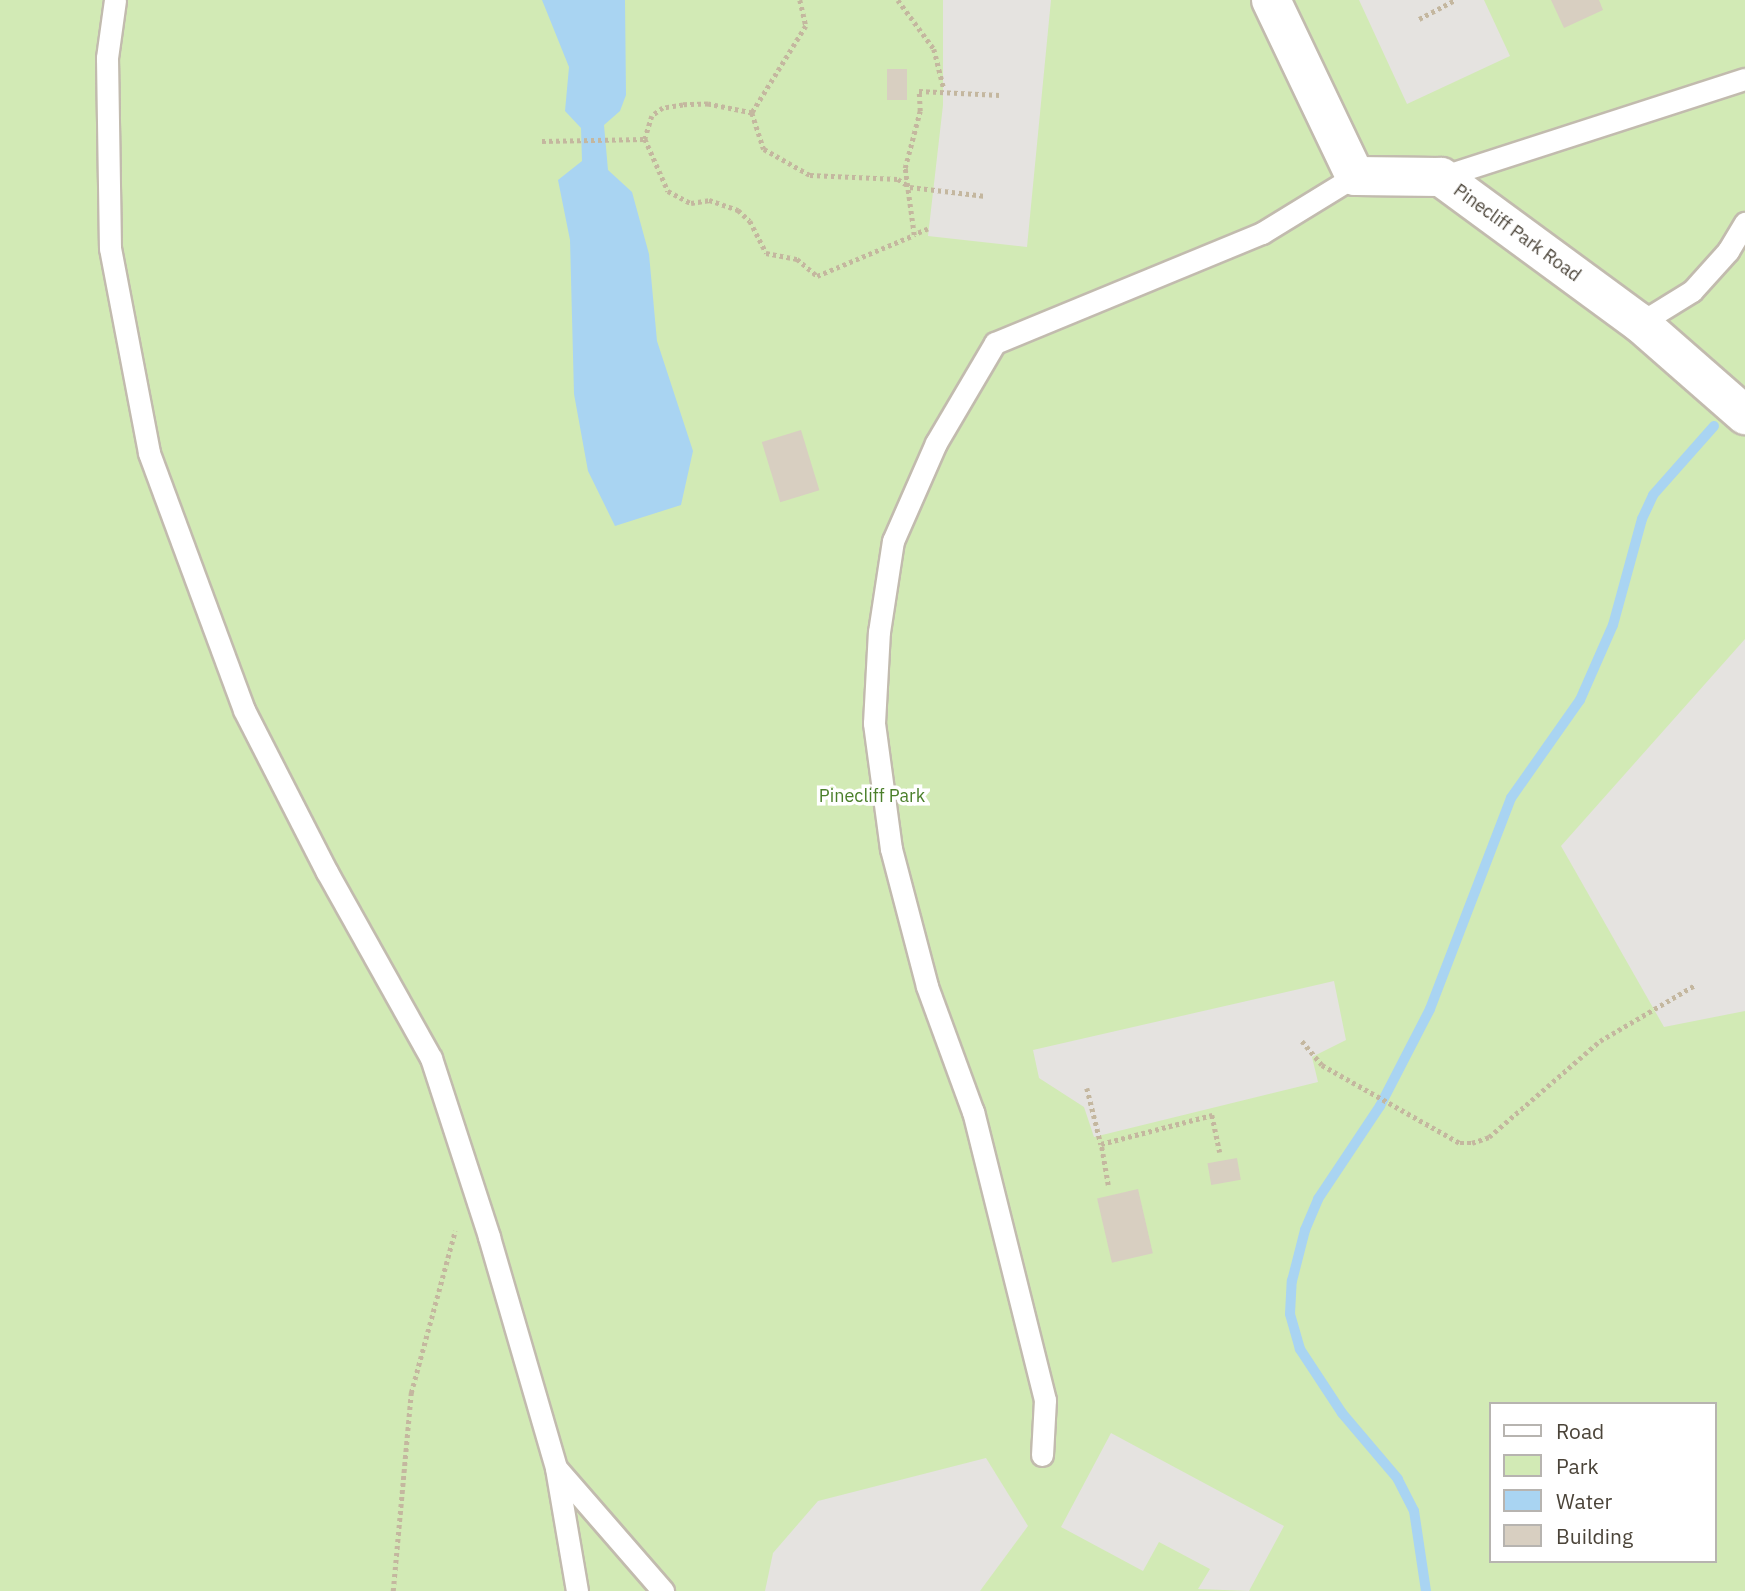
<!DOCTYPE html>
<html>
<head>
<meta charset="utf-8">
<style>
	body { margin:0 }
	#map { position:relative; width:1745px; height:1591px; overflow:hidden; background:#f6f3ec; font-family:"IBM Plex Sans",sans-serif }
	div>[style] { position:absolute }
	.green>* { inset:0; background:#d2eab5 }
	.parking>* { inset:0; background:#e5e3e0 }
	.water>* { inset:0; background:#a9d4f2 }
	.stream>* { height:10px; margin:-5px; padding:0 5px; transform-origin:5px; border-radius:5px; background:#a9d4f2 }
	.building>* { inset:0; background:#d8cfc1; transform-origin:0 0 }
	.path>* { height:4.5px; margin-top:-2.25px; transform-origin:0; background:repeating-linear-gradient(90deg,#c4b79f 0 3.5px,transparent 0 7px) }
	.roads { filter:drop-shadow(2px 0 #c2bbae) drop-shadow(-2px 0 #c2bbae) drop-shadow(0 2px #c2bbae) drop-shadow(0 -2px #c2bbae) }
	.service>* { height:21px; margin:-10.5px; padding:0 10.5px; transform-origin:10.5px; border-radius:10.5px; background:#fff }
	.minor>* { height:38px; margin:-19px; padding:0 19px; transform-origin:19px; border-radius:19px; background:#fff }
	span { translate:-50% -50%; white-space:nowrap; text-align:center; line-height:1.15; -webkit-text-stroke:7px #fff; paint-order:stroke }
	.street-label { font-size:18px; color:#4b4439 }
	.park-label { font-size:18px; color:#4a7f2a }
	.legend { position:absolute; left:1489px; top:1402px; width:228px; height:161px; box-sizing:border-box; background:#fff; border:2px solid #b7b4b0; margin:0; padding:9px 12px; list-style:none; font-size:21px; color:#4b4439 }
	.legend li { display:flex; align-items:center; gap:14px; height:35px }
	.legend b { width:35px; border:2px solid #b7b4b0 }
</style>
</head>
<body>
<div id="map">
	<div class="green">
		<i style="clip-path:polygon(evenodd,0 0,1745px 0,1745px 1591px,0 1591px,0 0,1491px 1404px,1715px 1404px,1715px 1561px,1491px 1561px,1491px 1404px)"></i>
	</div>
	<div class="parking">
		<i style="clip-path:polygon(943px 0,1051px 0,1027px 247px,928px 236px,943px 105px)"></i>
		<i style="clip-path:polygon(1359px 0,1484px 0,1510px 56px,1407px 104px)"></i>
		<i style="clip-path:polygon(1745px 639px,1745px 1011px,1664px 1027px,1561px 846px)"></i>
		<i style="clip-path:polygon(1334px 981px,1346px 1040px,1312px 1057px,1318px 1082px,1094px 1137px,1084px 1107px,1039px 1078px,1033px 1050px)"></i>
		<i style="clip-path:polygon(1111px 1433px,1284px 1526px,1249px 1591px,1198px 1589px,1210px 1569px,1159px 1542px,1143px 1571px,1061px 1527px)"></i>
		<i style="clip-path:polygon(986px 1458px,1028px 1526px,980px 1591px,765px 1591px,773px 1553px,818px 1501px)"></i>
	</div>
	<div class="water">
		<i style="clip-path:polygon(542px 0,625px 0,626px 95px,620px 111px,604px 125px,608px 170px,632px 192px,649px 254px,657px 341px,693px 451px,681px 505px,615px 526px,588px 471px,574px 394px,570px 240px,558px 180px,582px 161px,581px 128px,565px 111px,569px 67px)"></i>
	</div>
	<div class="stream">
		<i style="left:1426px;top:1591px;width:81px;rotate:-98.5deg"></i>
		<i style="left:1414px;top:1511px;width:36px;rotate:-117deg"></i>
		<i style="left:1398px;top:1479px;width:87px;rotate:-130.3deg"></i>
		<i style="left:1342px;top:1413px;width:77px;rotate:-123.3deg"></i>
		<i style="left:1300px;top:1349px;width:36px;rotate:-106deg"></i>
		<i style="left:1290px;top:1314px;width:33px;rotate:-87deg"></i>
		<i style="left:1292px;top:1281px;width:53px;rotate:-75.7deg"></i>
		<i style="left:1305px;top:1230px;width:34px;rotate:-67deg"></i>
		<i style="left:1318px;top:1199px;width:112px;rotate:-56.3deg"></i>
		<i style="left:1380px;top:1106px;width:109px;rotate:-62.7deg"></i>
		<i style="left:1430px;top:1009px;width:226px;rotate:-69deg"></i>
		<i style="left:1511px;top:798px;width:120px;rotate:-54.9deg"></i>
		<i style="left:1580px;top:700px;width:82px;rotate:-66.3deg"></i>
		<i style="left:1613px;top:625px;width:110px;rotate:-74.7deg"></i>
		<i style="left:1642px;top:519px;width:26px;rotate:-65deg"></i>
		<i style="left:1653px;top:495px;width:92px;rotate:-48.5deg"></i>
	</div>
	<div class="building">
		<i style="clip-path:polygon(1551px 0,1599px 0,1603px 10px,1564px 28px)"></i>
		<i style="left:887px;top:69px;width:20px;height:31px"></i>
		<i style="left:801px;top:430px;width:63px;height:41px;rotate:73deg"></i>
		<i style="left:1237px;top:1158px;width:22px;height:30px;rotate:80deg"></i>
		<i style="left:1138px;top:1189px;width:66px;height:42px;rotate:77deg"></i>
	</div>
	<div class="path">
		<i style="left:800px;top:0;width:27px;rotate:77deg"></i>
		<i style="left:806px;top:26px;width:102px;rotate:121.8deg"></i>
		<i style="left:752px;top:113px;width:38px;rotate:72deg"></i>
		<i style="left:764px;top:149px;width:53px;rotate:29.5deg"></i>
		<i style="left:810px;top:175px;width:88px;rotate:2.6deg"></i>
		<i style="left:898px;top:179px;width:14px;rotate:34deg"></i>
		<i style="left:910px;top:187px;width:76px;rotate:6.8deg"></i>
		<i style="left:898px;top:0;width:61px;rotate:53.7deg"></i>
		<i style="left:934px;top:49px;width:41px;rotate:76deg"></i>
		<i style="left:1419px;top:19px;width:41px;rotate:-27.8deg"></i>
		<i style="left:752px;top:113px;width:45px;rotate:-168.4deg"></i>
		<i style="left:708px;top:104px;width:25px;rotate:178deg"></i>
		<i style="left:683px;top:105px;width:20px;rotate:171deg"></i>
		<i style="left:663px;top:108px;width:14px;rotate:144deg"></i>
		<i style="left:652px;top:116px;width:24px;rotate:107deg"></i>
		<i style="left:645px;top:139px;width:57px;rotate:66.1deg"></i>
		<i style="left:668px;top:191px;width:26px;rotate:28deg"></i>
		<i style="left:691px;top:203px;width:18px;rotate:-9deg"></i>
		<i style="left:709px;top:200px;width:31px;rotate:19deg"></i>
		<i style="left:738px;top:210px;width:16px;rotate:43deg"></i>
		<i style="left:750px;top:221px;width:36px;rotate:63deg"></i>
		<i style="left:766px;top:253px;width:32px;rotate:11deg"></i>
		<i style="left:797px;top:259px;width:26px;rotate:40deg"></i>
		<i style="left:817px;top:276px;width:105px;rotate:-22.9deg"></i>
		<i style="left:542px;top:141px;width:103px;rotate:-1.1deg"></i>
		<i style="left:928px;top:229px;width:15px;rotate:157deg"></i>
		<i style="left:914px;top:235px;width:68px;rotate:-97.7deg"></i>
		<i style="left:905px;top:168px;width:59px;rotate:-75.3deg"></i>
		<i style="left:920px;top:111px;width:20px;rotate:-93deg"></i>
		<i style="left:919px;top:91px;width:81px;rotate:2.8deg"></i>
		<i style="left:1302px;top:1041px;width:31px;rotate:50deg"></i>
		<i style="left:1322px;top:1065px;width:159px;rotate:29.5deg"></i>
		<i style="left:1460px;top:1143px;width:12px"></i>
		<i style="left:1472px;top:1143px;width:18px;rotate:-19deg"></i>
		<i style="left:1489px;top:1137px;width:147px;rotate:-40.9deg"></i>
		<i style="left:1600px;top:1041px;width:110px;rotate:-30.5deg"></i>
		<i style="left:1087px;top:1088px;width:58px;rotate:76deg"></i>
		<i style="left:1108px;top:1185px;width:42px;rotate:-99.7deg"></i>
		<i style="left:1101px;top:1144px;width:115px;rotate:-14.6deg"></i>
		<i style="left:1212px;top:1115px;width:38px;rotate:78deg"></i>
		<i style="left:393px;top:1591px;width:199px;rotate:-84.8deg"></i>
		<i style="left:411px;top:1393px;width:168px;rotate:-74.8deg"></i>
	</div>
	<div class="roads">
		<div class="service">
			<i style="left:115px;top:0;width:59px;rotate:97.9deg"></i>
			<i style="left:107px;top:58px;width:190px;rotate:89.1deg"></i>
			<i style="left:110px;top:248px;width:209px;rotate:79.2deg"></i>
			<i style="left:149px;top:453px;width:274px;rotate:69.7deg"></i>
			<i style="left:244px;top:710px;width:182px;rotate:62.9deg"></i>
			<i style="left:327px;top:872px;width:213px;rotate:60.8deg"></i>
			<i style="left:431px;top:1058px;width:188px;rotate:72deg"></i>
			<i style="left:489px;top:1237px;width:241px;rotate:73.8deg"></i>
			<i style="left:556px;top:1468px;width:125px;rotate:80.3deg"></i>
			<i style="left:1441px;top:177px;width:319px;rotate:-17.9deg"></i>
			<i style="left:1640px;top:323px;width:61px;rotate:-31.6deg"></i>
			<i style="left:1692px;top:291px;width:54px;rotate:-48deg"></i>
			<i style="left:1728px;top:251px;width:33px;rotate:-59deg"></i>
			<i style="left:1042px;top:1455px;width:55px;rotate:-86.9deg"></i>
			<i style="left:1045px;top:1400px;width:297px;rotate:-104deg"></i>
			<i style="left:973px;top:1112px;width:134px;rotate:-110.1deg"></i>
			<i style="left:927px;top:986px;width:142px;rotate:-104.7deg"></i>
			<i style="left:891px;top:849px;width:127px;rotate:-97.7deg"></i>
			<i style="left:874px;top:723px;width:91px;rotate:-86.9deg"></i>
			<i style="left:879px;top:632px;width:92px;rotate:-81.3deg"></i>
			<i style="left:893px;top:541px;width:107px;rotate:-66.3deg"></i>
			<i style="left:936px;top:443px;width:116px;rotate:-59.5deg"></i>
			<i style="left:995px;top:343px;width:289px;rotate:-22.4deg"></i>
			<i style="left:1262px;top:233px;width:109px;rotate:-31.5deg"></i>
			<i style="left:557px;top:1469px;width:162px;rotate:49deg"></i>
		</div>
		<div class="minor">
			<i style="left:1271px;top:0;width:195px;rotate:64.5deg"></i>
			<i style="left:1355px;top:176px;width:86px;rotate:0.7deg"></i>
			<i style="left:1441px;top:177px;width:247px;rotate:36.3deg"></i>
			<i style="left:1640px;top:323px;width:140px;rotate:41.2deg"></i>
		</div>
	</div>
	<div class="street-label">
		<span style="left:1517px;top:233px;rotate:36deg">Pinecliff Park Road</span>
	</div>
	<div class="park-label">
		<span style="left:872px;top:796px">Pinecliff Park</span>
	</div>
	<ul class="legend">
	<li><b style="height:9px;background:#fff"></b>Road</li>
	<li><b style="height:19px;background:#d2eab5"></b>Park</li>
	<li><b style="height:19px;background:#a9d4f2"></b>Water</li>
	<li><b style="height:19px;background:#d8cfc1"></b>Building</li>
	</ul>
</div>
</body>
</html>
